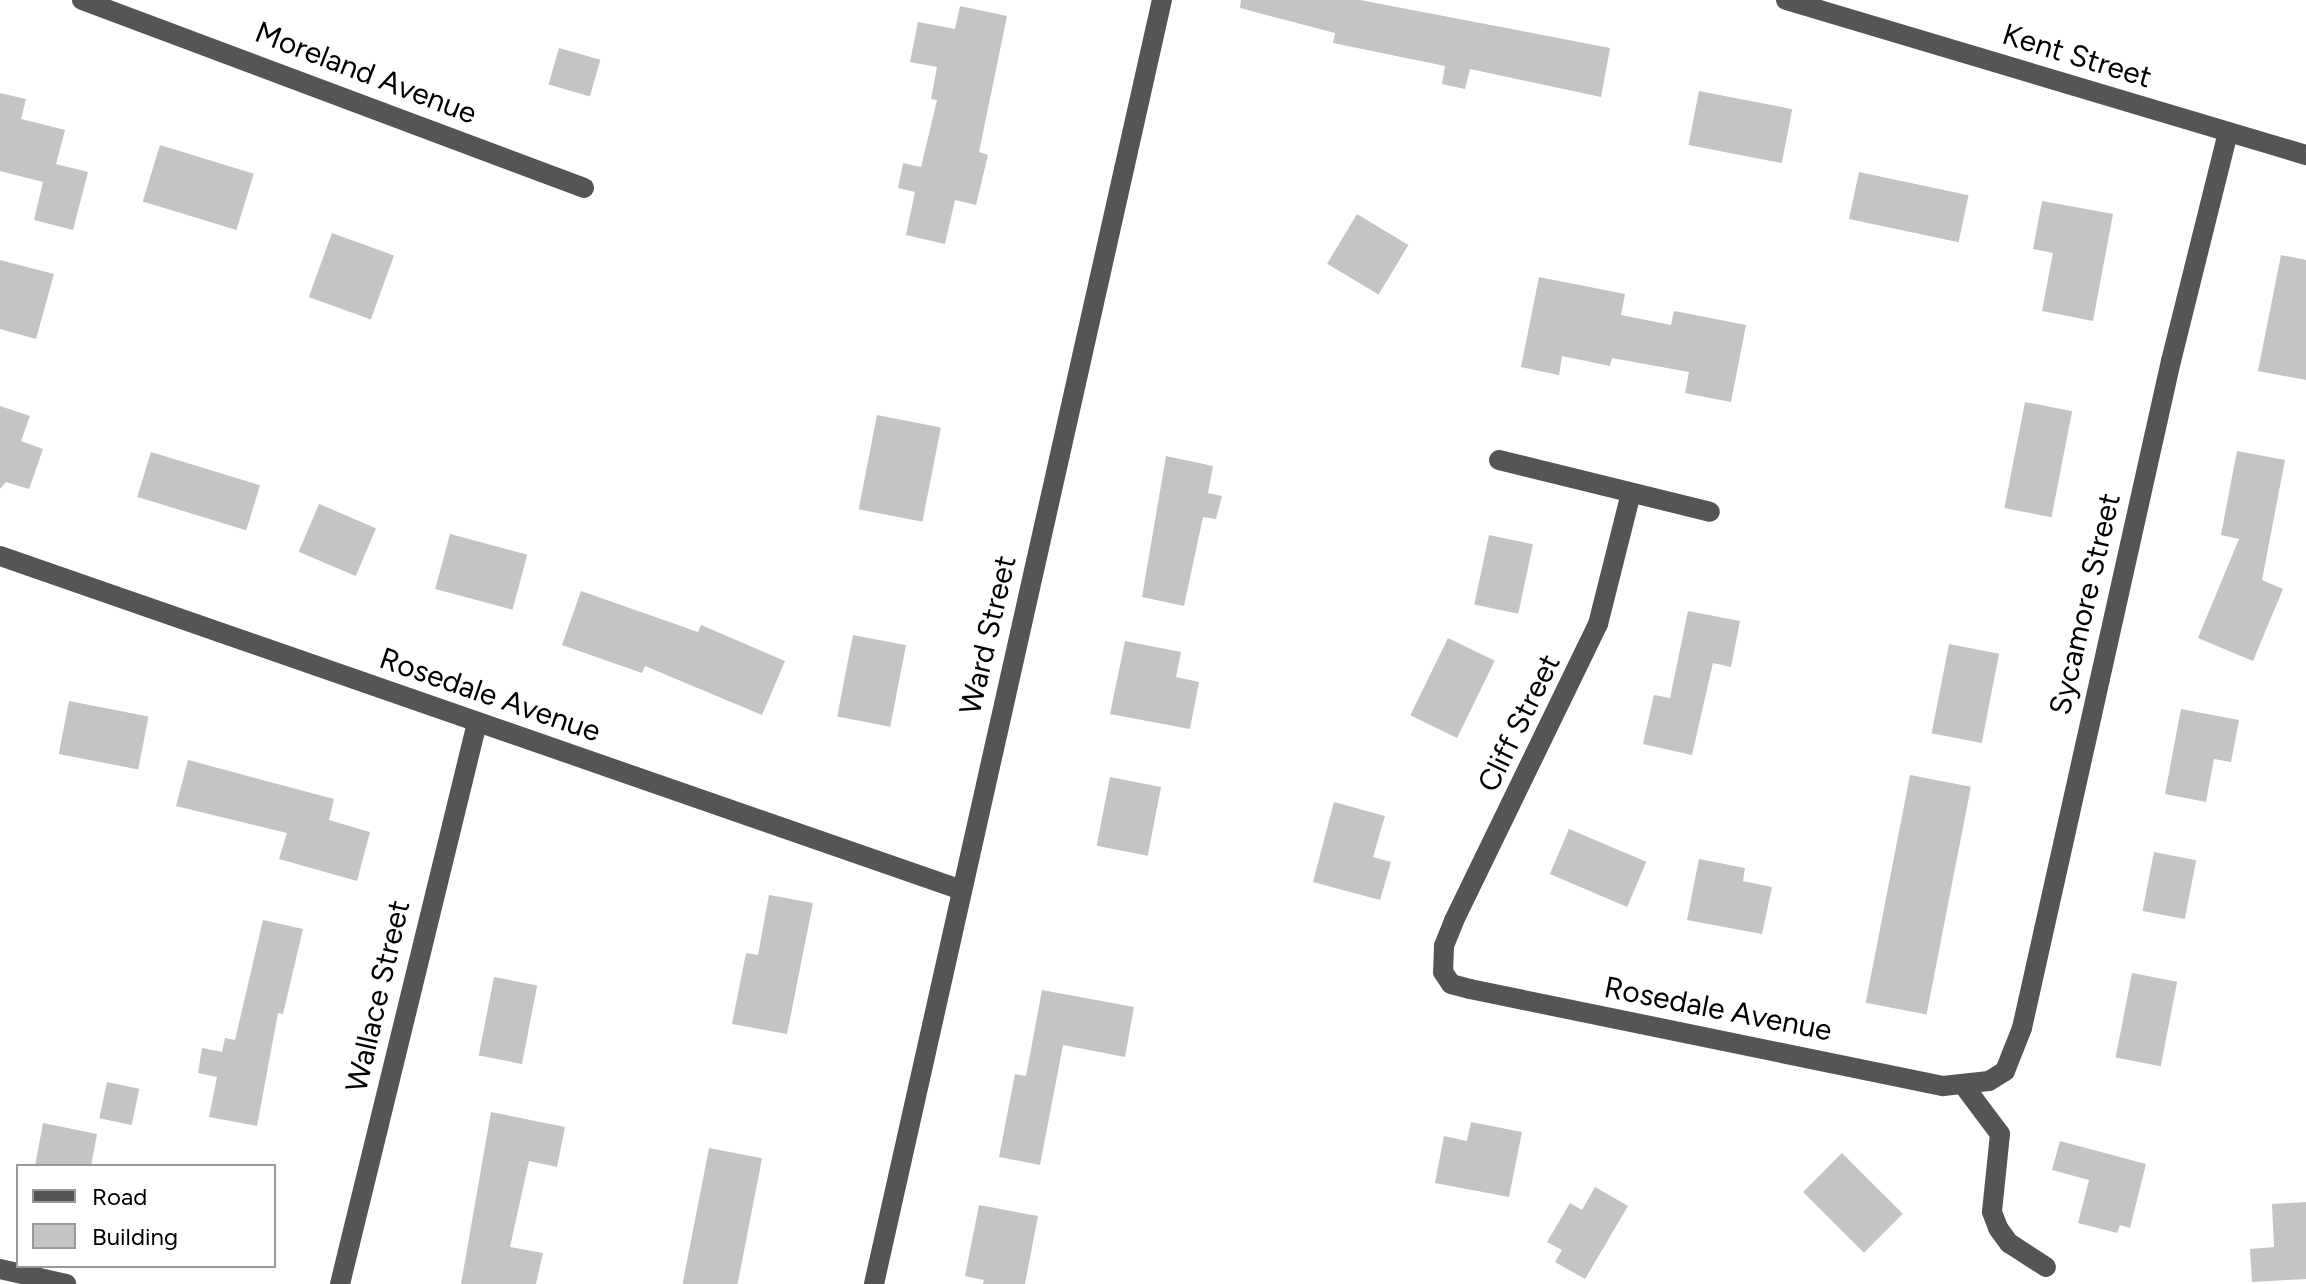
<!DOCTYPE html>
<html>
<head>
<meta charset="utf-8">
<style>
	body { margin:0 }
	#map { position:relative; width:2306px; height:1284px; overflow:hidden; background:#fff; font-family:Figtree,sans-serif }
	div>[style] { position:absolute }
	.building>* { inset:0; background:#c4c4c4; transform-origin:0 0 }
	.minor>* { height:20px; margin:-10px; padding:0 10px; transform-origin:10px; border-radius:10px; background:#555 }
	span { translate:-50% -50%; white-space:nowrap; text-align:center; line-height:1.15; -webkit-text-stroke:7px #fff; paint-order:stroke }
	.street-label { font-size:30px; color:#000 }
	.legend { position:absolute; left:16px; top:1164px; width:260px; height:104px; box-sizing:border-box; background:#fff; border:2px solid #999; margin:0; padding:10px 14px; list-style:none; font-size:24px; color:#000 }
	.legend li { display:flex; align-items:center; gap:16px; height:40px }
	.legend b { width:40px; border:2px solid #999 }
</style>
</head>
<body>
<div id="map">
	<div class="building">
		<i style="clip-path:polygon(1241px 0,1360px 0,1610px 48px,1601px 97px,1470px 69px,1465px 89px,1442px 84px,1445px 66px,1333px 43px,1335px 33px,1240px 8px)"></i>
		<i style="clip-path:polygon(960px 6px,1007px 16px,979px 152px,988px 155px,976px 205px,955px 200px,945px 244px,906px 235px,915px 192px,898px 188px,903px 163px,921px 167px,937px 100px,931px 99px,937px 67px,910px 62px,918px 22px,955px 29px)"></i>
		<i style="left:559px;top:48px;width:43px;height:38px;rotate:16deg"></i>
		<i style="left:1699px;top:91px;width:95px;height:55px;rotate:11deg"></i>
		<i style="clip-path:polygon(0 93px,26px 99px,21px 119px,65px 130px,56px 164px,88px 172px,73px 230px,34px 220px,43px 182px,0 171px)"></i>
		<i style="left:160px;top:145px;width:98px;height:59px;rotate:17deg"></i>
		<i style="left:1859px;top:172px;width:112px;height:48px;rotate:12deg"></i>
		<i style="clip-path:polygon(2042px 201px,2113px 214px,2093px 321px,2042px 311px,2053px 253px,2033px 249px)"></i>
		<i style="left:1357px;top:214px;width:60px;height:58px;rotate:31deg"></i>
		<i style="left:332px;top:233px;width:66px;height:68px;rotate:20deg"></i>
		<i style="clip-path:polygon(2281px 255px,2306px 260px,2306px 380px,2258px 371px)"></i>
		<i style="clip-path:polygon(0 260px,54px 274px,36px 339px,0 329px)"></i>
		<i style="clip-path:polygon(1539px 277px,1625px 294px,1621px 315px,1671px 325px,1674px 311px,1746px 325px,1731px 402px,1685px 393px,1689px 372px,1612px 358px,1610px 366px,1562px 356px,1559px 375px,1521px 367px)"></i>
		<i style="left:2025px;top:402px;width:48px;height:108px;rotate:11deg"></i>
		<i style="clip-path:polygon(0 406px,30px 416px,21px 441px,43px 449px,29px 489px,6px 482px,0 489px)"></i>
		<i style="left:877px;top:415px;width:65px;height:96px;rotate:11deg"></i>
		<i style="clip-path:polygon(2237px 451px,2285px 460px,2262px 580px,2283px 589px,2253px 661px,2198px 638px,2239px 539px,2221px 535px)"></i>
		<i style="left:151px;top:452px;width:114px;height:47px;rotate:17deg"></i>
		<i style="clip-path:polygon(1166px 456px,1213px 466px,1208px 493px,1222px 496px,1216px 519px,1203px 517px,1184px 606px,1142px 597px)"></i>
		<i style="left:319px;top:504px;width:62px;height:52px;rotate:23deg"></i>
		<i style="left:450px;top:534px;width:80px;height:57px;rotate:15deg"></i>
		<i style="left:1489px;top:535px;width:45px;height:71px;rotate:12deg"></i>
		<i style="clip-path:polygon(581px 591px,698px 632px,701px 625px,785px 661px,762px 715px,645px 666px,642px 673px,562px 645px)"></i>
		<i style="clip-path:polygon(1688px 611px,1740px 621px,1731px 667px,1713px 663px,1692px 755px,1643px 744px,1654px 695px,1670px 698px)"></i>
		<i style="left:853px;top:635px;width:54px;height:83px;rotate:11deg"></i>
		<i style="left:1448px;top:638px;width:52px;height:86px;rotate:26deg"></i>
		<i style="clip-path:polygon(1125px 641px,1181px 652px,1176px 677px,1199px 682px,1190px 729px,1110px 714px)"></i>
		<i style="left:1949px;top:644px;width:51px;height:91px;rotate:11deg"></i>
		<i style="left:69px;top:701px;width:81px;height:54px;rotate:11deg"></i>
		<i style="clip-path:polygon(2181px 709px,2239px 720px,2231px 762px,2214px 759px,2206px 802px,2165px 794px)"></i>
		<i style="clip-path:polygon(188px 760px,334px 799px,329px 820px,370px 832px,357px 881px,279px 859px,287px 833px,176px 806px)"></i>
		<i style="left:1910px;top:775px;width:62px;height:232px;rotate:11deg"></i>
		<i style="left:1110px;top:777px;width:52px;height:70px;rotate:11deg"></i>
		<i style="clip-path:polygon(1334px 802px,1385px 816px,1373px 857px,1391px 862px,1380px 900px,1313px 882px)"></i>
		<i style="left:1569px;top:829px;width:84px;height:49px;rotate:23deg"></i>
		<i style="left:2154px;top:852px;width:43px;height:60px;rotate:11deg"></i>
		<i style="clip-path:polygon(1699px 859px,1745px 868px,1743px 881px,1772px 887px,1762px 934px,1687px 920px)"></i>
		<i style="clip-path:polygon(769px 895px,813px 903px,787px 1034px,732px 1024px,746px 953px,758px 955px)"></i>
		<i style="clip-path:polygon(263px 920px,303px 929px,283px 1014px,278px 1013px,257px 1126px,209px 1117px,217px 1077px,198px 1073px,202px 1048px,222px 1052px,225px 1038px,235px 1040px)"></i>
		<i style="left:2132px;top:973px;width:46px;height:86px;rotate:11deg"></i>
		<i style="left:494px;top:977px;width:44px;height:80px;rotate:11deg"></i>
		<i style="clip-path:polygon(1042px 990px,1134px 1007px,1125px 1057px,1063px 1045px,1040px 1165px,999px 1157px,1015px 1074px,1026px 1076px)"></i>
		<i style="left:107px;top:1082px;width:33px;height:37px;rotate:12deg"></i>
		<i style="clip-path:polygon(491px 1112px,565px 1127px,557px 1167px,529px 1161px,510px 1247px,543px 1253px,536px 1284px,461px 1284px)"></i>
		<i style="clip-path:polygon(1471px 1122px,1522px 1132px,1509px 1197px,1435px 1183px,1444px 1136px,1467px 1141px)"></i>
		<i style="clip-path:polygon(43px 1123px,97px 1134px,91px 1166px,35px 1166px)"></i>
		<i style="clip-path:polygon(2060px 1141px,2146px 1164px,2130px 1228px,2120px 1225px,2117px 1233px,2078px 1223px,2089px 1180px,2052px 1170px)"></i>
		<i style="left:709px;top:1148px;width:54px;height:139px;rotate:11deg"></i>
		<i style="left:1842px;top:1153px;width:86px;height:55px;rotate:45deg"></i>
		<i style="clip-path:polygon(1595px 1187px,1628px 1206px,1585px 1279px,1555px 1262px,1562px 1250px,1547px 1242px,1570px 1203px,1582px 1210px)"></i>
		<i style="clip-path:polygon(2306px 1202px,2306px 1279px,2252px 1282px,2250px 1249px,2274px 1247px,2272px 1204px)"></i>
		<i style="clip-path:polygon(979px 1205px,1038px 1216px,1025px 1284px,983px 1284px,984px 1280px,965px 1276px)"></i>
	</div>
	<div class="minor">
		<i style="left:82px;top:0;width:536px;rotate:20.53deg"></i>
		<i style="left:1786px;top:0;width:543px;rotate:16.6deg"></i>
		<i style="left:1499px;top:460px;width:217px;rotate:13.8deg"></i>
		<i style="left:1631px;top:493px;width:135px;rotate:104.1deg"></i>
		<i style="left:1598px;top:624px;width:330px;rotate:115.9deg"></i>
		<i style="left:1454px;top:921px;width:27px;rotate:112deg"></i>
		<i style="left:1444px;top:946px;width:26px;rotate:92deg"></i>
		<i style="left:1443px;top:972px;width:14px;rotate:56deg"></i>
		<i style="left:1451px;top:984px;width:20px;rotate:15deg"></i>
		<i style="left:1470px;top:989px;width:483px;rotate:11.6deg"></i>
		<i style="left:1943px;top:1086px;width:46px;rotate:-6.2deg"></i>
		<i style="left:1989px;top:1081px;width:19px;rotate:-32deg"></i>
		<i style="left:2005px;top:1071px;width:46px;rotate:-68.4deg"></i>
		<i style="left:2022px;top:1028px;width:683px;rotate:-77.41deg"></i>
		<i style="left:2171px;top:361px;width:236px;rotate:-76deg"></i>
		<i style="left:0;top:556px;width:1018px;rotate:19.15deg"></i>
		<i style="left:1964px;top:1086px;width:60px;rotate:53.1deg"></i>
		<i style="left:2000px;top:1134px;width:78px;rotate:95.9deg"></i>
		<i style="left:1992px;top:1212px;width:17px;rotate:69deg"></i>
		<i style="left:1998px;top:1228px;width:19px;rotate:54deg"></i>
		<i style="left:2009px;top:1243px;width:44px;rotate:33deg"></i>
		<i style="left:0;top:1269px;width:68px;rotate:12.8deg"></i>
		<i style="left:340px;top:1284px;width:577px;rotate:-76.28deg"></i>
		<i style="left:874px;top:1284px;width:1316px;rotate:-77.36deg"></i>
	</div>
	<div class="street-label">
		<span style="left:2077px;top:56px;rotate:17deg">Kent Street</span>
		<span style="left:366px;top:73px;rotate:21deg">Moreland Avenue</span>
		<span style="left:2085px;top:604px;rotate:-77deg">Sycamore Street</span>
		<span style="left:988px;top:635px;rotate:-77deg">Ward Street</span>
		<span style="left:490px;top:695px;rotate:19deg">Rosedale Avenue</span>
		<span style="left:1519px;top:723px;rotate:-64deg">Cliff Street</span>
		<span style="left:378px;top:996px;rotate:-77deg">Wallace Street</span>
		<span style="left:1718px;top:1009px;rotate:11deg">Rosedale Avenue</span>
	</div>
	<ul class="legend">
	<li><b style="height:10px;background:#555"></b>Road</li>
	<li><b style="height:22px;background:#c4c4c4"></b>Building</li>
	</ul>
</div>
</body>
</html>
